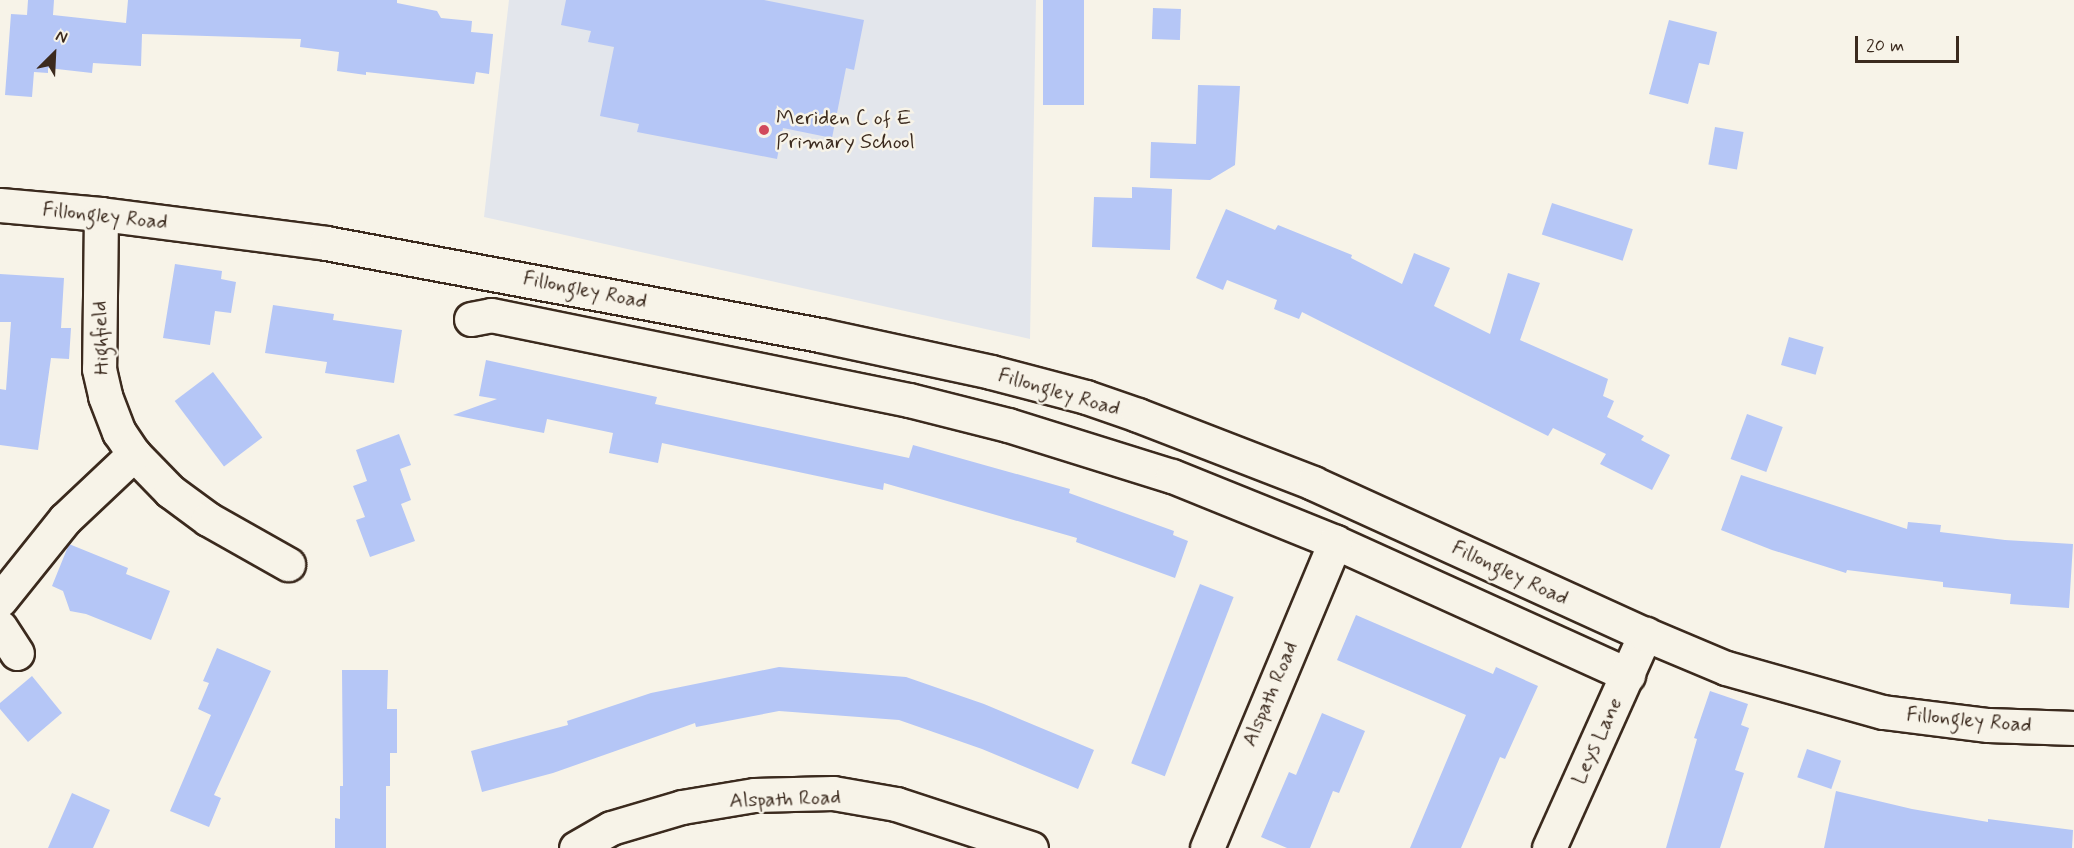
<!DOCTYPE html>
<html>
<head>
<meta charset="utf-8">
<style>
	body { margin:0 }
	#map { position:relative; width:2074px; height:848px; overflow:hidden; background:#f7f3e8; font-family:Mynerve,sans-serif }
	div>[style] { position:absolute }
	.built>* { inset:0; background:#e3e6ec }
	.building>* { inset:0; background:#b5c6f6; transform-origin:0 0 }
	.roads { filter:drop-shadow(2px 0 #3b2a1e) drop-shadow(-2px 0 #3b2a1e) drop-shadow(0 2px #3b2a1e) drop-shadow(0 -2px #3b2a1e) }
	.street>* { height:33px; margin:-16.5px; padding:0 16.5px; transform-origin:16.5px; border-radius:16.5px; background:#f7f3e8 }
	.secondary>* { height:33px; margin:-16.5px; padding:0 16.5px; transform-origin:16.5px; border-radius:16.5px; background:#f7f3e8 }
	.dots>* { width:16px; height:16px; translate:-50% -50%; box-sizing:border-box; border:3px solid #f7f3e8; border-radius:50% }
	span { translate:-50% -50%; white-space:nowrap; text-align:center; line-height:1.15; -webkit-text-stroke:5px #f7f3e8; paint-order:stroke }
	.poi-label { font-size:21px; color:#3b2a1e }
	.left { translate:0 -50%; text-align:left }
	.street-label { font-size:21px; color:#3b2a1e }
	.north { position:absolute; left:24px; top:24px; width:60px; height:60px; -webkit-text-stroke:4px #f7f3e8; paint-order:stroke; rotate:24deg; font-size:16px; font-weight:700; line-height:24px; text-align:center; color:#3b2a1e }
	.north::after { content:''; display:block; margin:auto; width:21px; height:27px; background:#3b2a1e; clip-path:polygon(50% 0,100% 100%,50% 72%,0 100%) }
	.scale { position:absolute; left:1855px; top:36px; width:104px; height:27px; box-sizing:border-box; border:3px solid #3b2a1e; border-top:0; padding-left:8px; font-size:18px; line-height:21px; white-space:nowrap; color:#3b2a1e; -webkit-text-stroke:4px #f7f3e8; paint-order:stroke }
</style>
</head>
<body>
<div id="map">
	<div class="built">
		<i style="clip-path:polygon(509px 0,1036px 0,1030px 339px,484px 217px)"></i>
	</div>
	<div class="building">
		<i style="clip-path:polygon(28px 0,54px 0,53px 15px,126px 23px,128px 0,397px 0,397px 3px,437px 11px,441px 18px,472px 21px,471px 32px,493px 34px,489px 74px,476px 72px,474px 84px,366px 72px,366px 75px,337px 71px,339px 52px,300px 47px,301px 39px,142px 34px,141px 66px,93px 63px,92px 73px,48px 68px,48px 73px,34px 72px,32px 97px,5px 95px,11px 14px,27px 15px)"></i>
		<i style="clip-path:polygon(566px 0,764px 0,864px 20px,854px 70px,846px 68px,832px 138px,783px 128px,777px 159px,637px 132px,639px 124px,600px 116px,614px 47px,588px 42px,591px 31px,561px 25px)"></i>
		<i style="left:1043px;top:0;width:41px;height:105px"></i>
		<i style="left:1153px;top:8px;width:28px;height:31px;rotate:2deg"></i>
		<i style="clip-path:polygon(1669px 20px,1717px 32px,1709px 65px,1699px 63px,1688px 104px,1649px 94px)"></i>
		<i style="clip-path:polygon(1198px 85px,1240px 86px,1235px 165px,1210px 180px,1150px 178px,1151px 142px,1196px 144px)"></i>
		<i style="left:1715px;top:127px;width:29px;height:38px;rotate:10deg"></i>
		<i style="clip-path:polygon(1132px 187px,1172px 189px,1170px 250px,1092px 247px,1094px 197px,1132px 198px)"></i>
		<i style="left:1552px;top:203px;width:85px;height:33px;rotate:18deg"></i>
		<i style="clip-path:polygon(1226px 209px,1275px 230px,1278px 225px,1352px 255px,1351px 258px,1402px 284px,1414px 253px,1450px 268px,1434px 306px,1490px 334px,1508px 273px,1540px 283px,1520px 340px,1608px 379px,1603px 396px,1614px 401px,1607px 417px,1644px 436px,1641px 440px,1670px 455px,1652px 490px,1600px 464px,1606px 454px,1553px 428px,1548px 436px,1302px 312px,1299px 319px,1274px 309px,1277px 300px,1227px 280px,1223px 290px,1196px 278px)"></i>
		<i style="clip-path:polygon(175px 264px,222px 271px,221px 279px,236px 282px,231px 313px,215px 311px,210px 345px,163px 338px)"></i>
		<i style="clip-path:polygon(0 274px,64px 278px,61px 328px,71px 328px,69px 359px,51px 358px,38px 450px,0 445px,0 389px,6px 390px,11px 322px,0 322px)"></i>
		<i style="clip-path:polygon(273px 305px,334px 314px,333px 320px,402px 330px,394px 383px,325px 373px,327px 362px,265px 353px)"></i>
		<i style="left:1789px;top:337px;width:36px;height:29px;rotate:16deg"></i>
		<i style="clip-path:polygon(486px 360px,657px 397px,655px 404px,909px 458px,913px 445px,1070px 489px,1069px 493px,1174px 531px,1173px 535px,1188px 541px,1175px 578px,1076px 542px,1077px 538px,884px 483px,883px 490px,662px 443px,658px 463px,609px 453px,613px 433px,547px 419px,544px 433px,453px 415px,497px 399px,479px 396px)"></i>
		<i style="left:213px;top:372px;width:82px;height:48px;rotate:53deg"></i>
		<i style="left:1747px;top:414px;width:38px;height:48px;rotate:20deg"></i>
		<i style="clip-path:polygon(399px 434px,411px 465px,400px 469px,411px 500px,401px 504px,415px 541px,370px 557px,356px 520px,365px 517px,353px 486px,367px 481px,356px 450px)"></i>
		<i style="clip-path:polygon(1741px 475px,1907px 529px,1908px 522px,1941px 525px,1940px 532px,2005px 540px,2073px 544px,2069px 608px,2010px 604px,2011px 594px,1943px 587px,1943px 582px,1847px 570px,1846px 573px,1772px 550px,1721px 530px)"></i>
		<i style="clip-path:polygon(69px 544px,128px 568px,126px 574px,170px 591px,151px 640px,86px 614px,70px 611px,63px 591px,52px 586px)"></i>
		<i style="left:1200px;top:584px;width:36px;height:192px;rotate:21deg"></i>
		<i style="clip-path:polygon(1356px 615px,1493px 674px,1496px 667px,1538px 686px,1505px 759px,1500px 757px,1461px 848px,1410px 848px,1466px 715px,1337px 660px)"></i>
		<i style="clip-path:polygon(217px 648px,271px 671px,214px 795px,221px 798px,209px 827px,170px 811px,211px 715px,198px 709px,209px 683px,203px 681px)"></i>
		<i style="clip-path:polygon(779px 667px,906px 677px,984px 704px,1094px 750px,1078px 789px,982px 749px,899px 720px,779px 711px,696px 727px,695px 723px,553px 773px,482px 792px,471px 751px,568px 725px,567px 721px,651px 693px)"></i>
		<i style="clip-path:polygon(342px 670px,388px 670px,387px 709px,397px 709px,397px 753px,390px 753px,390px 786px,386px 786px,386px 848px,335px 848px,335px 818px,340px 819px,340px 786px,343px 786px)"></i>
		<i style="clip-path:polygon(32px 676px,62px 713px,28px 742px,0 709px,0 703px)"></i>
		<i style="clip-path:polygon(1710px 691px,1748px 704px,1741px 725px,1749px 728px,1735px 770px,1744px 773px,1720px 848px,1666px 848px,1697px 739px,1694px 738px)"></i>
		<i style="clip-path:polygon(1322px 713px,1365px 731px,1339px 793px,1333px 791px,1310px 848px,1287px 848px,1261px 837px,1289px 772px,1296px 775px)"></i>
		<i style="left:1807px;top:749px;width:36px;height:30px;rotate:19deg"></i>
		<i style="clip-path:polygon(1836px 791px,1912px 809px,1988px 822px,1988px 819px,2073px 830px,2072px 848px,1824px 848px)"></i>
		<i style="clip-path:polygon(72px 793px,110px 810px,93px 848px,48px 848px)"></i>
	</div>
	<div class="roads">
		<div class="street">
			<i style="left:101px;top:214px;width:155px;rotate:90.7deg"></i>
			<i style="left:99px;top:369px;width:28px;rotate:77deg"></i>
			<i style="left:105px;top:396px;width:39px;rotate:69deg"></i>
			<i style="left:119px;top:432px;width:27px;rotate:56deg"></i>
			<i style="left:134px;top:454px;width:52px;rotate:45.8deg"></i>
			<i style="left:170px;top:491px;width:47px;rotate:36.4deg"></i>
			<i style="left:208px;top:519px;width:92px;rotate:29.4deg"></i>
			<i style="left:471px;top:319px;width:20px;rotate:-11deg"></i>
			<i style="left:491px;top:315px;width:427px;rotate:11.5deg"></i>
			<i style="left:909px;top:400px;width:102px;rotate:14.2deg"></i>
			<i style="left:1008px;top:425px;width:172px;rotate:17.3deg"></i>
			<i style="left:1172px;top:476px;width:176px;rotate:22deg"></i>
			<i style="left:1335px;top:542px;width:322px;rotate:24.4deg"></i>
			<i style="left:0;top:600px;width:104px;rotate:-51.3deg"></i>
			<i style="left:65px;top:519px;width:95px;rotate:-43.3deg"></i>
			<i style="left:0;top:627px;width:31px;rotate:57deg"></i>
			<i style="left:576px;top:848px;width:40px;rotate:-29.7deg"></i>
			<i style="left:611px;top:828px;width:74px;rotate:-16.5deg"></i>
			<i style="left:682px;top:807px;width:73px;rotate:-9.5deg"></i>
			<i style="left:754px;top:795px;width:79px;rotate:-1.5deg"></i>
			<i style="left:833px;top:793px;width:64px;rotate:9.9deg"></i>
			<i style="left:896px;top:804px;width:142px;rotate:18.1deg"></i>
			<i style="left:1207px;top:848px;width:332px;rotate:-67.3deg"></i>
			<i style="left:1549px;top:848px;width:235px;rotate:-65.8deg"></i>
		</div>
		<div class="secondary">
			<i style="left:0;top:205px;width:101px;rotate:5.1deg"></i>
			<i style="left:101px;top:214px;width:227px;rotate:7.3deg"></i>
			<i style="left:326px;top:243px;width:502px;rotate:10.55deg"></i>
			<i style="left:820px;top:335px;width:175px;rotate:12.2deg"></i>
			<i style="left:991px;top:372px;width:98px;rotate:14.7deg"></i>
			<i style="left:1086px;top:397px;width:55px;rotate:19.1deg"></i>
			<i style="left:1138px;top:415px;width:188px;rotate:21.2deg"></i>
			<i style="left:1313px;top:483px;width:365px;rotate:24.5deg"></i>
			<i style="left:1645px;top:634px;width:88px;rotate:22.8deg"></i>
			<i style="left:1726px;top:668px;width:163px;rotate:15.7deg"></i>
			<i style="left:1883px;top:712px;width:106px;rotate:7.1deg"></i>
			<i style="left:1988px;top:725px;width:86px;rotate:2deg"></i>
		</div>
	</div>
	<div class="dots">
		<i style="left:764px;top:130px;background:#d1495b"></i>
	</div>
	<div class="poi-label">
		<span class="left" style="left:776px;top:130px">Meriden C of E<br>Primary School</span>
	</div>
	<div class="street-label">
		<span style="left:105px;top:216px;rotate:6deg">Fillongley Road</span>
		<span style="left:585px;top:290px;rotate:11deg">Fillongley Road</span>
		<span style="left:101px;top:338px;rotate:-92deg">Highfield</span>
		<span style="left:1059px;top:392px;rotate:16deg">Fillongley Road</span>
		<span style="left:1510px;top:573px;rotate:25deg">Fillongley Road</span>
		<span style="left:1270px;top:694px;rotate:-67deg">Alspath Road</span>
		<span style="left:1969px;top:720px;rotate:5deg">Fillongley Road</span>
		<span style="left:1597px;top:741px;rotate:-65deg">Leys Lane</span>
		<span style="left:785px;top:799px;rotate:-2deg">Alspath Road</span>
	</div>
	<div class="north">N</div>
	<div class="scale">20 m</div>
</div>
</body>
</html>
